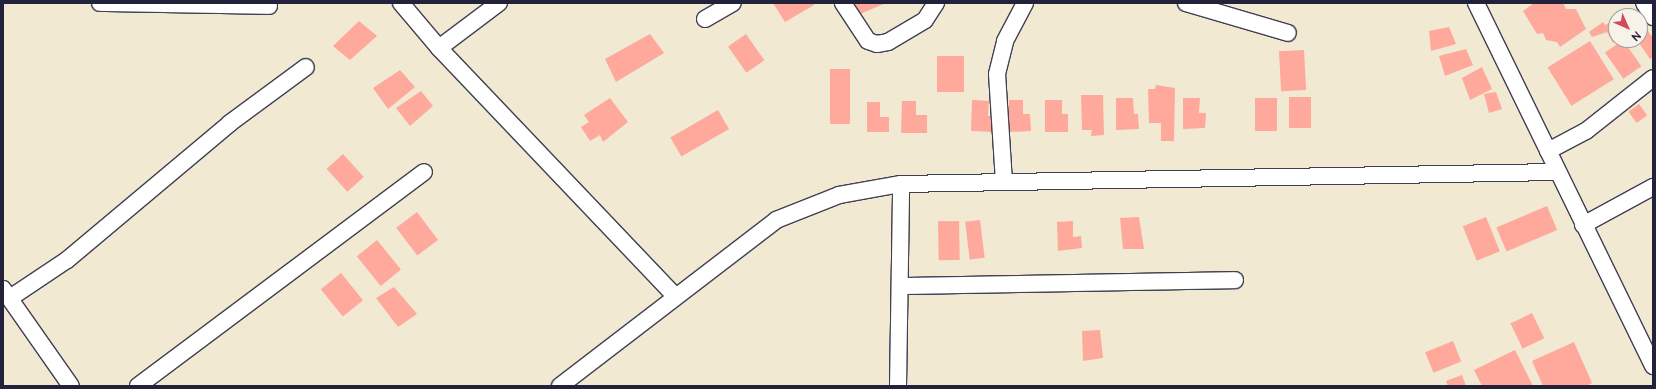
<!DOCTYPE html>
<html>
<head>
<meta charset="utf-8">
<style>
	body { margin:0 }
	#map { position:relative; width:1656px; height:389px; overflow:hidden; background:#f2e9d3; font-family:"Architects Daughter",sans-serif }
	div>[style] { position:absolute }
	.building>* { inset:0; background:#ffa89c; transform-origin:0 0 }
	.roads { filter:drop-shadow(1px 0 #414052) drop-shadow(-1px 0 #414052) drop-shadow(0 1px #414052) drop-shadow(0 -1px #414052) }
	.minor>* { height:16px; margin:-8px; padding:0 8px; transform-origin:8px; border-radius:8px; background:#fff }
	span { translate:-50% -50%; white-space:nowrap; text-align:center; line-height:1.15; -webkit-text-stroke:3.5px #f7f3e8; paint-order:stroke }
	.frame { position:absolute; inset:0; border:4px solid #22223b; pointer-events:none }
	.north { position:absolute; left:1608px; top:8px; width:40px; height:40px; box-sizing:border-box; background:#f7f3e8; border:1px solid #a29fa3; border-radius:50%; rotate:135deg; font-size:11px; font-weight:700; line-height:16px; text-align:center; color:#22223b }
	.north::after { content:''; display:block; margin:auto; width:14px; height:18px; background:#d1495b; clip-path:polygon(50% 0,100% 100%,50% 72%,0 100%) }
</style>
</head>
<body>
<div id="map">
	<div class="building">
		<i style="clip-path:polygon(773px 3px,813px 3px,814px 5px,785px 22px)"></i>
		<i style="clip-path:polygon(855px 3px,886px 3px,860px 14px)"></i>
		<i style="clip-path:polygon(1534px 3px,1563px 3px,1566px 9px,1576px 9px,1586px 29px,1560px 47px,1557px 42px,1546px 40px,1543px 33px,1537px 34px,1523px 11px)"></i>
		<i style="clip-path:polygon(1615px 20px,1616px 41px,1613px 43px,1607px 32px,1592px 37px,1589px 32px,1603px 22px,1605px 25px)"></i>
		<i style="clip-path:polygon(1640px 20px,1653px 38px,1653px 58px,1650px 59px,1637px 40px,1640px 40px)"></i>
		<i style="clip-path:polygon(359px 21px,377px 36px,350px 60px,333px 46px)"></i>
		<i style="clip-path:polygon(1449px 27px,1456px 44px,1431px 51px,1429px 31px)"></i>
		<i style="clip-path:polygon(650px 34px,664px 53px,616px 82px,605px 59px)"></i>
		<i style="left:746px;top:34px;width:32px;height:22px;rotate:55deg"></i>
		<i style="left:1623px;top:40px;width:32px;height:22px;rotate:55deg"></i>
		<i style="left:1590px;top:41px;width:45px;height:50px;rotate:58deg"></i>
		<i style="clip-path:polygon(1466px 49px,1473px 65px,1445px 76px,1439px 56px)"></i>
		<i style="left:1304px;top:50px;width:40px;height:25px;rotate:87deg"></i>
		<i style="left:964px;top:56px;width:36px;height:27px;rotate:90deg"></i>
		<i style="clip-path:polygon(1482px 67px,1492px 89px,1470px 100px,1462px 78px)"></i>
		<i style="left:830px;top:69px;width:20px;height:55px"></i>
		<i style="clip-path:polygon(400px 70px,415px 87px,388px 109px,373px 88px)"></i>
		<i style="clip-path:polygon(1156px 85px,1175px 88px,1174px 141px,1161px 141px,1161px 123px,1149px 123px,1148px 89px,1155px 89px)"></i>
		<i style="clip-path:polygon(421px 91px,433px 106px,410px 126px,396px 108px)"></i>
		<i style="clip-path:polygon(1496px 92px,1502px 109px,1489px 113px,1484px 94px)"></i>
		<i style="clip-path:polygon(1081px 95px,1103px 95px,1104px 135px,1091px 136px,1092px 130px,1082px 130px)"></i>
		<i style="left:1311px;top:97px;width:31px;height:22px;rotate:90deg"></i>
		<i style="clip-path:polygon(610px 98px,628px 122px,603px 142px,600px 135px,590px 141px,581px 127px,589px 122px,584px 115px)"></i>
		<i style="clip-path:polygon(1116px 98px,1133px 98px,1134px 114px,1138px 114px,1139px 129px,1116px 130px)"></i>
		<i style="clip-path:polygon(1183px 98px,1200px 98px,1199px 113px,1206px 113px,1205px 128px,1183px 129px)"></i>
		<i style="left:1255px;top:98px;width:22px;height:33px"></i>
		<i style="clip-path:polygon(972px 100px,989px 101px,988px 116px,996px 116px,995px 132px,971px 131px)"></i>
		<i style="clip-path:polygon(1009px 100px,1023px 100px,1023px 114px,1030px 114px,1031px 131px,1009px 132px)"></i>
		<i style="clip-path:polygon(1045px 100px,1062px 100px,1062px 114px,1068px 114px,1068px 132px,1045px 132px)"></i>
		<i style="clip-path:polygon(902px 101px,916px 101px,916px 115px,927px 115px,927px 133px,901px 133px)"></i>
		<i style="clip-path:polygon(867px 102px,880px 102px,880px 117px,889px 117px,889px 132px,867px 132px)"></i>
		<i style="left:1639px;top:104px;width:14px;height:13px;rotate:54deg"></i>
		<i style="left:718px;top:110px;width:22px;height:55px;rotate:60deg"></i>
		<i style="left:343px;top:154px;width:31px;height:22px;rotate:48deg"></i>
		<i style="left:1547px;top:206px;width:26px;height:55px;rotate:67deg"></i>
		<i style="left:417px;top:212px;width:35px;height:26px;rotate:53deg"></i>
		<i style="clip-path:polygon(1139px 217px,1144px 249px,1123px 249px,1120px 218px)"></i>
		<i style="left:1486px;top:217px;width:37px;height:25px;rotate:68deg"></i>
		<i style="left:980px;top:220px;width:38px;height:15px;rotate:83deg"></i>
		<i style="left:959px;top:221px;width:39px;height:21px;rotate:89deg"></i>
		<i style="clip-path:polygon(1073px 221px,1073px 237px,1081px 236px,1082px 248px,1058px 251px,1057px 222px)"></i>
		<i style="left:377px;top:240px;width:38px;height:26px;rotate:51deg"></i>
		<i style="left:341px;top:273px;width:35px;height:26px;rotate:51deg"></i>
		<i style="clip-path:polygon(394px 287px,417px 314px,398px 327px,376px 298px)"></i>
		<i style="left:1532px;top:313px;width:28px;height:24px;rotate:64deg"></i>
		<i style="clip-path:polygon(1100px 330px,1103px 358px,1083px 361px,1082px 331px)"></i>
		<i style="left:1453px;top:341px;width:22px;height:30px;rotate:68deg"></i>
		<i style="clip-path:polygon(1574px 342px,1592px 383px,1586px 386px,1543px 386px,1532px 361px)"></i>
		<i style="clip-path:polygon(1515px 350px,1533px 386px,1482px 386px,1474px 370px)"></i>
		<i style="clip-path:polygon(1462px 375px,1466px 386px,1448px 386px,1446px 381px)"></i>
	</div>
	<div class="roads">
		<div class="minor">
			<i style="left:100px;top:3px;width:169px;rotate:1deg"></i>
			<i style="left:401px;top:3px;width:59px;rotate:49.8deg"></i>
			<i style="left:439px;top:48px;width:342px;rotate:46.4deg"></i>
			<i style="left:843px;top:3px;width:45px;rotate:56.7deg"></i>
			<i style="left:868px;top:41px;width:9px;rotate:18deg"></i>
			<i style="left:877px;top:44px;width:11px;rotate:-10deg"></i>
			<i style="left:888px;top:42px;width:43px;rotate:-30.7deg"></i>
			<i style="left:925px;top:20px;width:20px;rotate:-57deg"></i>
			<i style="left:1186px;top:3px;width:106px;rotate:16.4deg"></i>
			<i style="left:1476px;top:3px;width:404px;rotate:64deg"></i>
			<i style="left:1644px;top:3px;width:17px;rotate:57deg"></i>
			<i style="left:705px;top:19px;width:32px;rotate:-30deg"></i>
			<i style="left:439px;top:48px;width:75px;rotate:-36.9deg"></i>
			<i style="left:1548px;top:151px;width:43px;rotate:-27.8deg"></i>
			<i style="left:1586px;top:131px;width:85px;rotate:-38.3deg"></i>
			<i style="left:1004px;top:182px;width:108px;rotate:-93.7deg"></i>
			<i style="left:997px;top:74px;width:34px;rotate:-76deg"></i>
			<i style="left:1005px;top:41px;width:43px;rotate:-62.2deg"></i>
			<i style="left:1583px;top:225px;width:80px;rotate:-28.5deg"></i>
			<i style="left:900px;top:286px;width:335px;rotate:-1deg"></i>
			<i style="left:3px;top:289px;width:118px;rotate:55deg"></i>
			<i style="left:10px;top:298px;width:69px;rotate:-33.7deg"></i>
			<i style="left:67px;top:260px;width:213px;rotate:-40deg"></i>
			<i style="left:230px;top:123px;width:94px;rotate:-36.4deg"></i>
			<i style="left:138px;top:386px;width:357px;rotate:-36.8deg"></i>
			<i style="left:560px;top:386px;width:272px;rotate:-37.5deg"></i>
			<i style="left:776px;top:220px;width:68px;rotate:-21.6deg"></i>
			<i style="left:839px;top:195px;width:63px;rotate:-10.1deg"></i>
			<i style="left:901px;top:184px;width:656px;rotate:-1.05deg"></i>
			<i style="left:898px;top:386px;width:202px;rotate:-89.1deg"></i>
		</div>
	</div>
	<div class="frame"></div>
	<div class="north">N</div>
</div>
</body>
</html>
